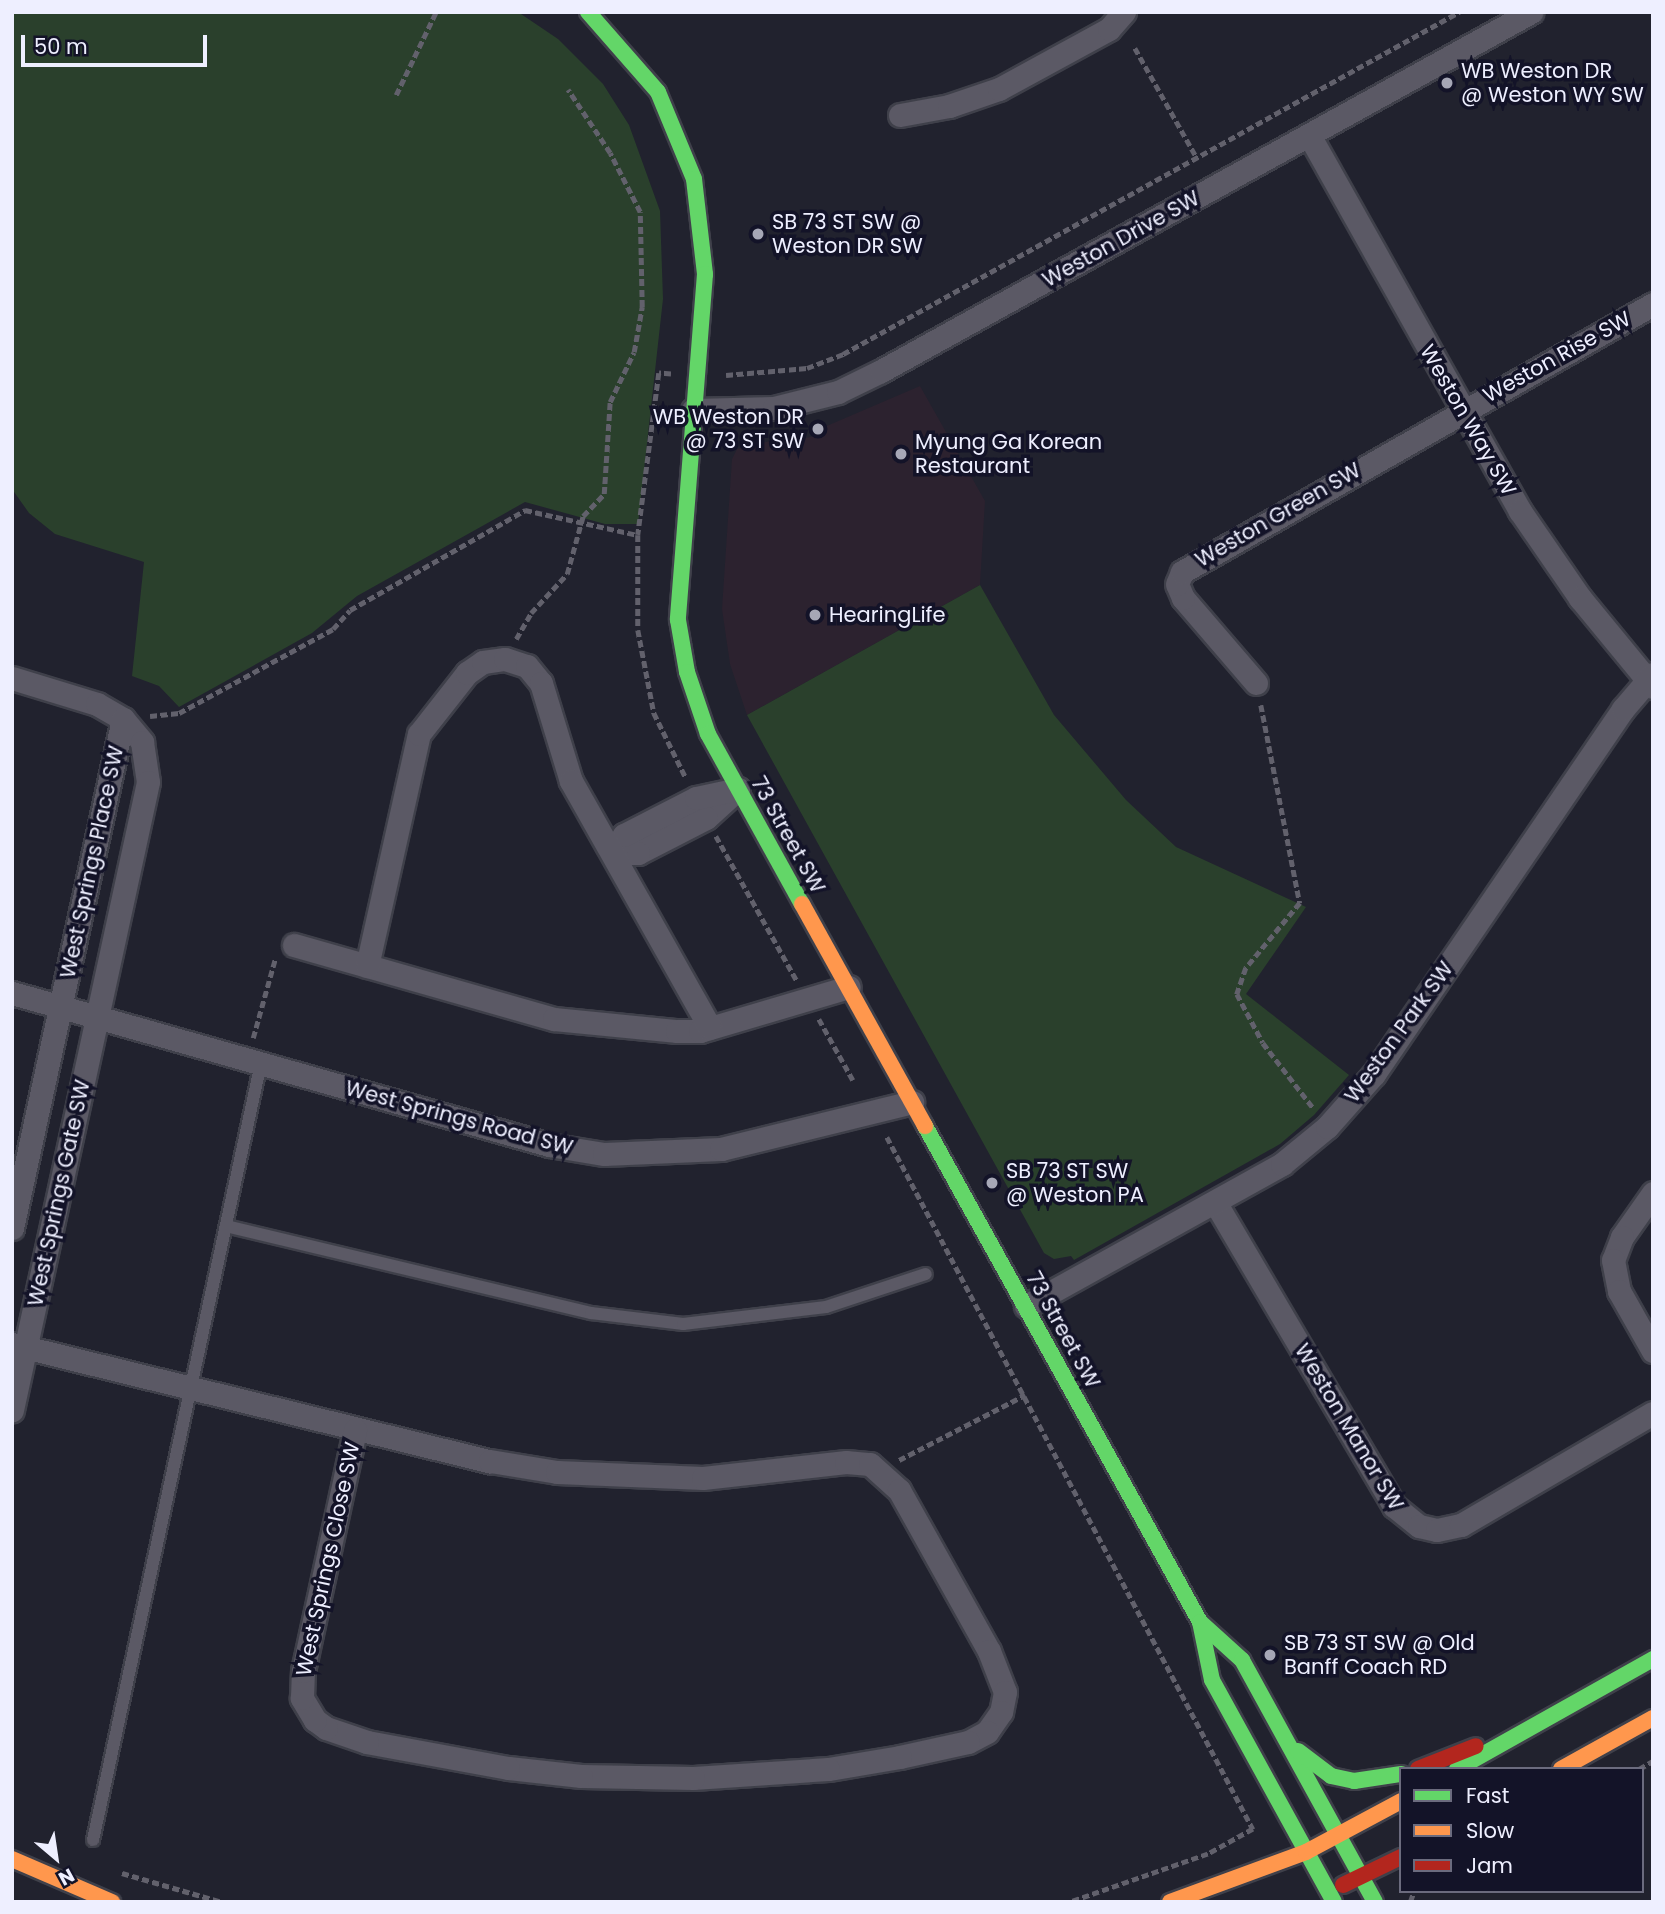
<!DOCTYPE html>
<html>
<head>
<meta charset="utf-8">
<style>
	body { margin:0 }
	#map { position:relative; width:1665px; height:1914px; overflow:hidden; background:#21222e; font-family:Poppins,sans-serif }
	div>[style] { position:absolute }
	.commercial>* { inset:0; background:#2c222f }
	.green>* { inset:0; background:#2a402c }
	.path>* { height:4.5px; margin-top:-2.25px; transform-origin:0; background:repeating-linear-gradient(90deg,#62616c 0 7px,transparent 0 10.5px) }
	.roads { filter:drop-shadow(2px 0 #3f404a) drop-shadow(-2px 0 #3f404a) drop-shadow(0 2px #3f404a) drop-shadow(0 -2px #3f404a) }
	.lane>* { height:12px; margin:-6px; padding:0 6px; transform-origin:6px; border-radius:6px; background:#5b5965 }
	.street>* { height:23px; margin:-11.5px; padding:0 11.5px; transform-origin:11.5px; border-radius:11.5px; background:#5b5965 }
	.fast>* { height:16px; margin:-8px; padding:0 8px; transform-origin:8px; border-radius:8px; background:#63d668 }
	.slow>* { height:16px; margin:-8px; padding:0 8px; transform-origin:8px; border-radius:8px; background:#ff974d }
	.jam>* { height:16px; margin:-8px; padding:0 8px; transform-origin:8px; border-radius:8px; background:#b3261e }
	.dots>* { width:19px; height:19px; translate:-50% -50%; box-sizing:border-box; border:4px solid #131328; border-radius:50% }
	span { translate:-50% -50%; white-space:nowrap; text-align:center; line-height:1.15; -webkit-text-stroke:7px #131328; paint-order:stroke }
	.poi-label { font-size:21px; color:#eeefff }
	.left { translate:0 -50%; text-align:left }
	.right { translate:-100% -50%; text-align:right }
	.street-label { font-size:21px; color:#eeefff }
	.frame { position:absolute; inset:0; border:14px solid #eeefff; pointer-events:none }
	.legend { position:absolute; left:1399px; top:1767px; width:245px; height:126px; box-sizing:border-box; background:#131328; border:2px solid #6b6b7e; margin:0; padding:9px 12px; list-style:none; font-size:21px; color:#eeefff }
	.legend li { display:flex; align-items:center; gap:14px; height:35px }
	.legend b { width:35px; border:2px solid #6b6b7e }
	.north { position:absolute; left:21px; top:1823px; width:70px; height:70px; -webkit-text-stroke:5px #131328; paint-order:stroke; rotate:151deg; font-size:19px; font-weight:700; line-height:28px; text-align:center; color:#eeefff }
	.north::after { content:''; display:block; margin:auto; width:24px; height:32px; background:#eeefff; clip-path:polygon(50% 0,100% 100%,50% 72%,0 100%) }
	.scale { position:absolute; left:21px; top:35px; width:186px; height:32px; box-sizing:border-box; border:4px solid #eeefff; border-top:0; padding-left:9px; font-size:21px; line-height:24px; white-space:nowrap; color:#eeefff; -webkit-text-stroke:5px #131328; paint-order:stroke }
</style>
</head>
<body>
<div id="map">
	<div class="commercial">
		<i style="clip-path:polygon(920px 386px,985px 501px,980px 585px,747px 715px,730px 664px,722px 609px,732px 459px,737px 449px,791px 436px,793px 441px,823px 434px,822px 428px)"></i>
	</div>
	<div class="green">
		<i style="clip-path:polygon(12px 12px,518px 12px,558px 39px,603px 84px,629px 125px,660px 211px,663px 299px,638px 524px,605px 524px,525px 502px,357px 596px,312px 633px,179px 707px,159px 686px,132px 676px,144px 562px,55px 534px,29px 513px,12px 489px)"></i>
		<i style="clip-path:polygon(980px 585px,1054px 715px,1126px 800px,1176px 847px,1306px 907px,1246px 994px,1349px 1075px,1314px 1115px,1280px 1144px,1074px 1260px,1071px 1256px,1054px 1259px,1044px 1253px,747px 715px)"></i>
	</div>
	<div class="path">
		<i style="left:1135px;top:48px;width:126px;rotate:60.6deg"></i>
		<i style="left:396px;top:95px;width:92px;rotate:-64.3deg"></i>
		<i style="left:671px;top:374px;width:12px;rotate:-175deg"></i>
		<i style="left:659px;top:373px;width:163px;rotate:97.4deg"></i>
		<i style="left:638px;top:535px;width:95px;rotate:90deg"></i>
		<i style="left:638px;top:630px;width:85px;rotate:79.1deg"></i>
		<i style="left:654px;top:713px;width:72px;rotate:63.8deg"></i>
		<i style="left:726px;top:375px;width:81px;rotate:-4.9deg"></i>
		<i style="left:807px;top:368px;width:39px;rotate:-21deg"></i>
		<i style="left:843px;top:354px;width:705px;rotate:-29.04deg"></i>
		<i style="left:516px;top:639px;width:30px;rotate:-60deg"></i>
		<i style="left:531px;top:613px;width:53px;rotate:-47.3deg"></i>
		<i style="left:567px;top:574px;width:60px;rotate:-74.6deg"></i>
		<i style="left:583px;top:516px;width:30px;rotate:-46deg"></i>
		<i style="left:604px;top:494px;width:92px;rotate:-86.3deg"></i>
		<i style="left:610px;top:402px;width:55px;rotate:-64.4deg"></i>
		<i style="left:634px;top:352px;width:46px;rotate:-79.9deg"></i>
		<i style="left:642px;top:307px;width:95px;rotate:-91.2deg"></i>
		<i style="left:640px;top:212px;width:66px;rotate:-117deg"></i>
		<i style="left:610px;top:153px;width:76px;rotate:-123.7deg"></i>
		<i style="left:1261px;top:705px;width:202px;rotate:78.9deg"></i>
		<i style="left:1300px;top:903px;width:85px;rotate:129.7deg"></i>
		<i style="left:1246px;top:968px;width:28px;rotate:109deg"></i>
		<i style="left:1237px;top:994px;width:55px;rotate:62deg"></i>
		<i style="left:1263px;top:1043px;width:83px;rotate:52.3deg"></i>
		<i style="left:150px;top:716px;width:29px;rotate:-6deg"></i>
		<i style="left:179px;top:713px;width:175px;rotate:-28.6deg"></i>
		<i style="left:333px;top:629px;width:25px;rotate:-48deg"></i>
		<i style="left:350px;top:610px;width:202px;rotate:-29.7deg"></i>
		<i style="left:525px;top:510px;width:116px;rotate:12.5deg"></i>
		<i style="left:716px;top:836px;width:166px;rotate:60.8deg"></i>
		<i style="left:819px;top:1019px;width:70px;rotate:60.9deg"></i>
		<i style="left:253px;top:1038px;width:82px;rotate:-74.4deg"></i>
		<i style="left:887px;top:1137px;width:783px;rotate:62.13deg"></i>
		<i style="left:1253px;top:1829px;width:51px;rotate:150.9deg"></i>
		<i style="left:1208px;top:1854px;width:146px;rotate:160.8deg"></i>
		<i style="left:899px;top:1460px;width:142px;rotate:-27.3deg"></i>
		<i style="left:1639px;top:1769px;width:16px;rotate:-30deg"></i>
		<i style="left:122px;top:1873px;width:104px;rotate:16.2deg"></i>
		<i style="left:1410px;top:1902px;width:12px;rotate:-70deg"></i>
	</div>
	<div class="roads">
		<div class="lane">
			<i style="left:226px;top:1226px;width:375px;rotate:13.4deg"></i>
			<i style="left:591px;top:1313px;width:93px;rotate:6.8deg"></i>
			<i style="left:683px;top:1324px;width:144px;rotate:-6.8deg"></i>
			<i style="left:826px;top:1307px;width:105px;rotate:-18.3deg"></i>
			<i style="left:93px;top:1840px;width:795px;rotate:-77.8deg"></i>
		</div>
		<div class="street">
			<i style="left:900px;top:115px;width:50px;rotate:-10.4deg"></i>
			<i style="left:949px;top:106px;width:53px;rotate:-18.8deg"></i>
			<i style="left:999px;top:89px;width:125px;rotate:-28.6deg"></i>
			<i style="left:1109px;top:29px;width:23px;rotate:-49deg"></i>
			<i style="left:1309px;top:135px;width:431px;rotate:60.7deg"></i>
			<i style="left:1520px;top:511px;width:106px;rotate:55.4deg"></i>
			<i style="left:1580px;top:598px;width:115px;rotate:50.6deg"></i>
			<i style="left:693px;top:410px;width:81px;rotate:-1.4deg"></i>
			<i style="left:774px;top:408px;width:66px;rotate:-14deg"></i>
			<i style="left:838px;top:392px;width:48px;rotate:-26deg"></i>
			<i style="left:881px;top:371px;width:743px;rotate:-28.91deg"></i>
			<i style="left:12px;top:678px;width:89px;rotate:17deg"></i>
			<i style="left:97px;top:704px;width:30px;rotate:30deg"></i>
			<i style="left:123px;top:719px;width:30px;rotate:50deg"></i>
			<i style="left:142px;top:742px;width:40px;rotate:81.5deg"></i>
			<i style="left:148px;top:782px;width:643px;rotate:102.22deg"></i>
			<i style="left:1256px;top:683px;width:112px;rotate:-130.7deg"></i>
			<i style="left:1183px;top:598px;width:15px;rotate:-113deg"></i>
			<i style="left:1177px;top:584px;width:13px;rotate:-67deg"></i>
			<i style="left:1182px;top:572px;width:542px;rotate:-29.64deg"></i>
			<i style="left:738px;top:789px;width:43px;rotate:137.8deg"></i>
			<i style="left:706px;top:818px;width:76px;rotate:152.8deg"></i>
			<i style="left:638px;top:853px;width:25px;rotate:180deg"></i>
			<i style="left:613px;top:853px;width:21px;rotate:-59deg"></i>
			<i style="left:624px;top:835px;width:81px;rotate:-27.2deg"></i>
			<i style="left:696px;top:798px;width:43px;rotate:-12.1deg"></i>
			<i style="left:294px;top:945px;width:270px;rotate:15.9deg"></i>
			<i style="left:554px;top:1019px;width:124px;rotate:5.6deg"></i>
			<i style="left:677px;top:1031px;width:23px"></i>
			<i style="left:700px;top:1031px;width:155px;rotate:-16.5deg"></i>
			<i style="left:367px;top:966px;width:238px;rotate:-77.4deg"></i>
			<i style="left:419px;top:734px;width:78px;rotate:-51.8deg"></i>
			<i style="left:467px;top:673px;width:19px;rotate:-35deg"></i>
			<i style="left:483px;top:662px;width:22px;rotate:-8deg"></i>
			<i style="left:505px;top:659px;width:23px;rotate:18deg"></i>
			<i style="left:527px;top:666px;width:22px;rotate:51deg"></i>
			<i style="left:541px;top:683px;width:102px;rotate:73deg"></i>
			<i style="left:571px;top:781px;width:283px;rotate:60.6deg"></i>
			<i style="left:12px;top:993px;width:558px;rotate:15.8deg"></i>
			<i style="left:549px;top:1145px;width:56px;rotate:9.3deg"></i>
			<i style="left:604px;top:1154px;width:117px;rotate:-2.4deg"></i>
			<i style="left:721px;top:1149px;width:197px;rotate:-13.8deg"></i>
			<i style="left:1653px;top:1193px;width:54px;rotate:125.2deg"></i>
			<i style="left:1622px;top:1237px;width:25px;rotate:111deg"></i>
			<i style="left:1613px;top:1260px;width:32px;rotate:79deg"></i>
			<i style="left:1619px;top:1291px;width:69px;rotate:60.5deg"></i>
			<i style="left:1215px;top:1202px;width:353px;rotate:59.5deg"></i>
			<i style="left:1394px;top:1506px;width:32px;rotate:39deg"></i>
			<i style="left:1419px;top:1526px;width:18px;rotate:13deg"></i>
			<i style="left:1437px;top:1530px;width:25px;rotate:-12deg"></i>
			<i style="left:1461px;top:1525px;width:222px;rotate:-30.3deg"></i>
			<i style="left:12px;top:1228px;width:521px;rotate:-77.7deg"></i>
			<i style="left:1026px;top:1306px;width:293px;rotate:-29deg"></i>
			<i style="left:1282px;top:1164px;width:58px;rotate:-39.4deg"></i>
			<i style="left:1327px;top:1127px;width:71px;rotate:-48.4deg"></i>
			<i style="left:1374px;top:1074px;width:442px;rotate:-55.7deg"></i>
			<i style="left:1623px;top:709px;width:46px;rotate:-49.4deg"></i>
			<i style="left:12px;top:1344px;width:492px;rotate:13.8deg"></i>
			<i style="left:490px;top:1461px;width:68px;rotate:9.3deg"></i>
			<i style="left:557px;top:1472px;width:146px;rotate:2.4deg"></i>
			<i style="left:703px;top:1478px;width:144px;rotate:-6.4deg"></i>
			<i style="left:846px;top:1462px;width:24px;rotate:5deg"></i>
			<i style="left:870px;top:1464px;width:39px;rotate:42deg"></i>
			<i style="left:899px;top:1490px;width:184px;rotate:60.8deg"></i>
			<i style="left:989px;top:1651px;width:44px;rotate:68.7deg"></i>
			<i style="left:1005px;top:1692px;width:20px;rotate:101deg"></i>
			<i style="left:1001px;top:1712px;width:24px;rotate:125deg"></i>
			<i style="left:987px;top:1732px;width:21px;rotate:152deg"></i>
			<i style="left:968px;top:1742px;width:70px;rotate:167.6deg"></i>
			<i style="left:900px;top:1757px;width:73px;rotate:170.5deg"></i>
			<i style="left:828px;top:1769px;width:135px;rotate:176.2deg"></i>
			<i style="left:693px;top:1778px;width:112px;rotate:-179deg"></i>
			<i style="left:581px;top:1776px;width:73px;rotate:-173.7deg"></i>
			<i style="left:508px;top:1768px;width:143px;rotate:-169.6deg"></i>
			<i style="left:367px;top:1742px;width:43px;rotate:-161.1deg"></i>
			<i style="left:326px;top:1728px;width:14px;rotate:-144deg"></i>
			<i style="left:315px;top:1720px;width:26px;rotate:-121deg"></i>
			<i style="left:302px;top:1698px;width:27px;rotate:-88deg"></i>
			<i style="left:303px;top:1671px;width:247px;rotate:-77.8deg"></i>
		</div>
		<div class="fast">
			<i style="left:588px;top:12px;width:106px;rotate:48.8deg"></i>
			<i style="left:658px;top:92px;width:94px;rotate:67.5deg"></i>
			<i style="left:694px;top:179px;width:96px;rotate:83.4deg"></i>
			<i style="left:705px;top:274px;width:347px;rotate:94.5deg"></i>
			<i style="left:678px;top:620px;width:53px;rotate:80.2deg"></i>
			<i style="left:687px;top:672px;width:65px;rotate:71.3deg"></i>
			<i style="left:708px;top:734px;width:194px;rotate:61.1deg"></i>
			<i style="left:925px;top:1126px;width:567px;rotate:60.99deg"></i>
			<i style="left:1200px;top:1622px;width:59px;rotate:78.3deg"></i>
			<i style="left:1212px;top:1680px;width:253px;rotate:61.2deg"></i>
			<i style="left:1200px;top:1622px;width:57px;rotate:42.1deg"></i>
			<i style="left:1242px;top:1660px;width:276px;rotate:61.2deg"></i>
			<i style="left:1298px;top:1751px;width:41px;rotate:37.1deg"></i>
			<i style="left:1331px;top:1776px;width:24px;rotate:12deg"></i>
			<i style="left:1354px;top:1781px;width:48px;rotate:-8.5deg"></i>
			<i style="left:1457px;top:1769px;width:225px;rotate:-29.3deg"></i>
		</div>
		<div class="slow">
			<i style="left:802px;top:904px;width:254px;rotate:61deg"></i>
			<i style="left:1561px;top:1769px;width:105px;rotate:-29deg"></i>
			<i style="left:12px;top:1859px;width:109px;rotate:23.3deg"></i>
			<i style="left:1170px;top:1902px;width:145px;rotate:-20.2deg"></i>
			<i style="left:1306px;top:1852px;width:108px;rotate:-28.2deg"></i>
		</div>
		<div class="jam">
			<i style="left:1418px;top:1769px;width:62px;rotate:-21.6deg"></i>
			<i style="left:1343px;top:1885px;width:64px;rotate:-25.8deg"></i>
		</div>
	</div>
	<div class="dots">
		<i style="left:1447px;top:83px;background:#a6a7b6"></i>
		<i style="left:758px;top:234px;background:#a6a7b6"></i>
		<i style="left:818px;top:429px;background:#a6a7b6"></i>
		<i style="left:901px;top:454px;background:#a6a7b6"></i>
		<i style="left:815px;top:615px;background:#a6a7b6"></i>
		<i style="left:992px;top:1183px;background:#a6a7b6"></i>
		<i style="left:1270px;top:1655px;background:#a6a7b6"></i>
	</div>
	<div class="poi-label">
		<span class="left" style="left:1461px;top:83px">WB Weston DR<br>@ Weston WY SW</span>
		<span class="left" style="left:772px;top:234px">SB 73 ST SW @<br>Weston DR SW</span>
		<span class="right" style="left:804px;top:429px">WB Weston DR<br>@ 73 ST SW</span>
		<span class="left" style="left:915px;top:454px">Myung Ga Korean<br>Restaurant</span>
		<span class="left" style="left:829px;top:615px">HearingLife</span>
		<span class="left" style="left:1006px;top:1183px">SB 73 ST SW<br>@ Weston PA</span>
		<span class="left" style="left:1284px;top:1655px">SB 73 ST SW @ Old<br>Banff Coach RD</span>
	</div>
	<div class="street-label">
		<span style="left:1121px;top:239px;rotate:-29deg">Weston Drive SW</span>
		<span style="left:1557px;top:357px;rotate:-29deg">Weston Rise SW</span>
		<span style="left:1468px;top:420px;rotate:60deg">Weston Way SW</span>
		<span style="left:1278px;top:515px;rotate:-30deg">Weston Green SW</span>
		<span style="left:788px;top:835px;rotate:61deg">73 Street SW</span>
		<span style="left:92px;top:862px;rotate:-78deg">West Springs Place SW</span>
		<span style="left:1399px;top:1032px;rotate:-54deg">Weston Park SW</span>
		<span style="left:459px;top:1118px;rotate:15deg">West Springs Road SW</span>
		<span style="left:59px;top:1193px;rotate:-78deg">West Springs Gate SW</span>
		<span style="left:1063px;top:1330px;rotate:61deg">73 Street SW</span>
		<span style="left:1349px;top:1427px;rotate:59deg">Weston Manor SW</span>
		<span style="left:328px;top:1559px;rotate:-78deg">West Springs Close SW</span>
	</div>
	<div class="frame"></div>
	<ul class="legend">
	<li><b style="height:9px;background:#63d668"></b>Fast</li>
	<li><b style="height:9px;background:#ff974d"></b>Slow</li>
	<li><b style="height:9px;background:#b3261e"></b>Jam</li>
	</ul>
	<div class="north">N</div>
	<div class="scale">50 m</div>
</div>
</body>
</html>
